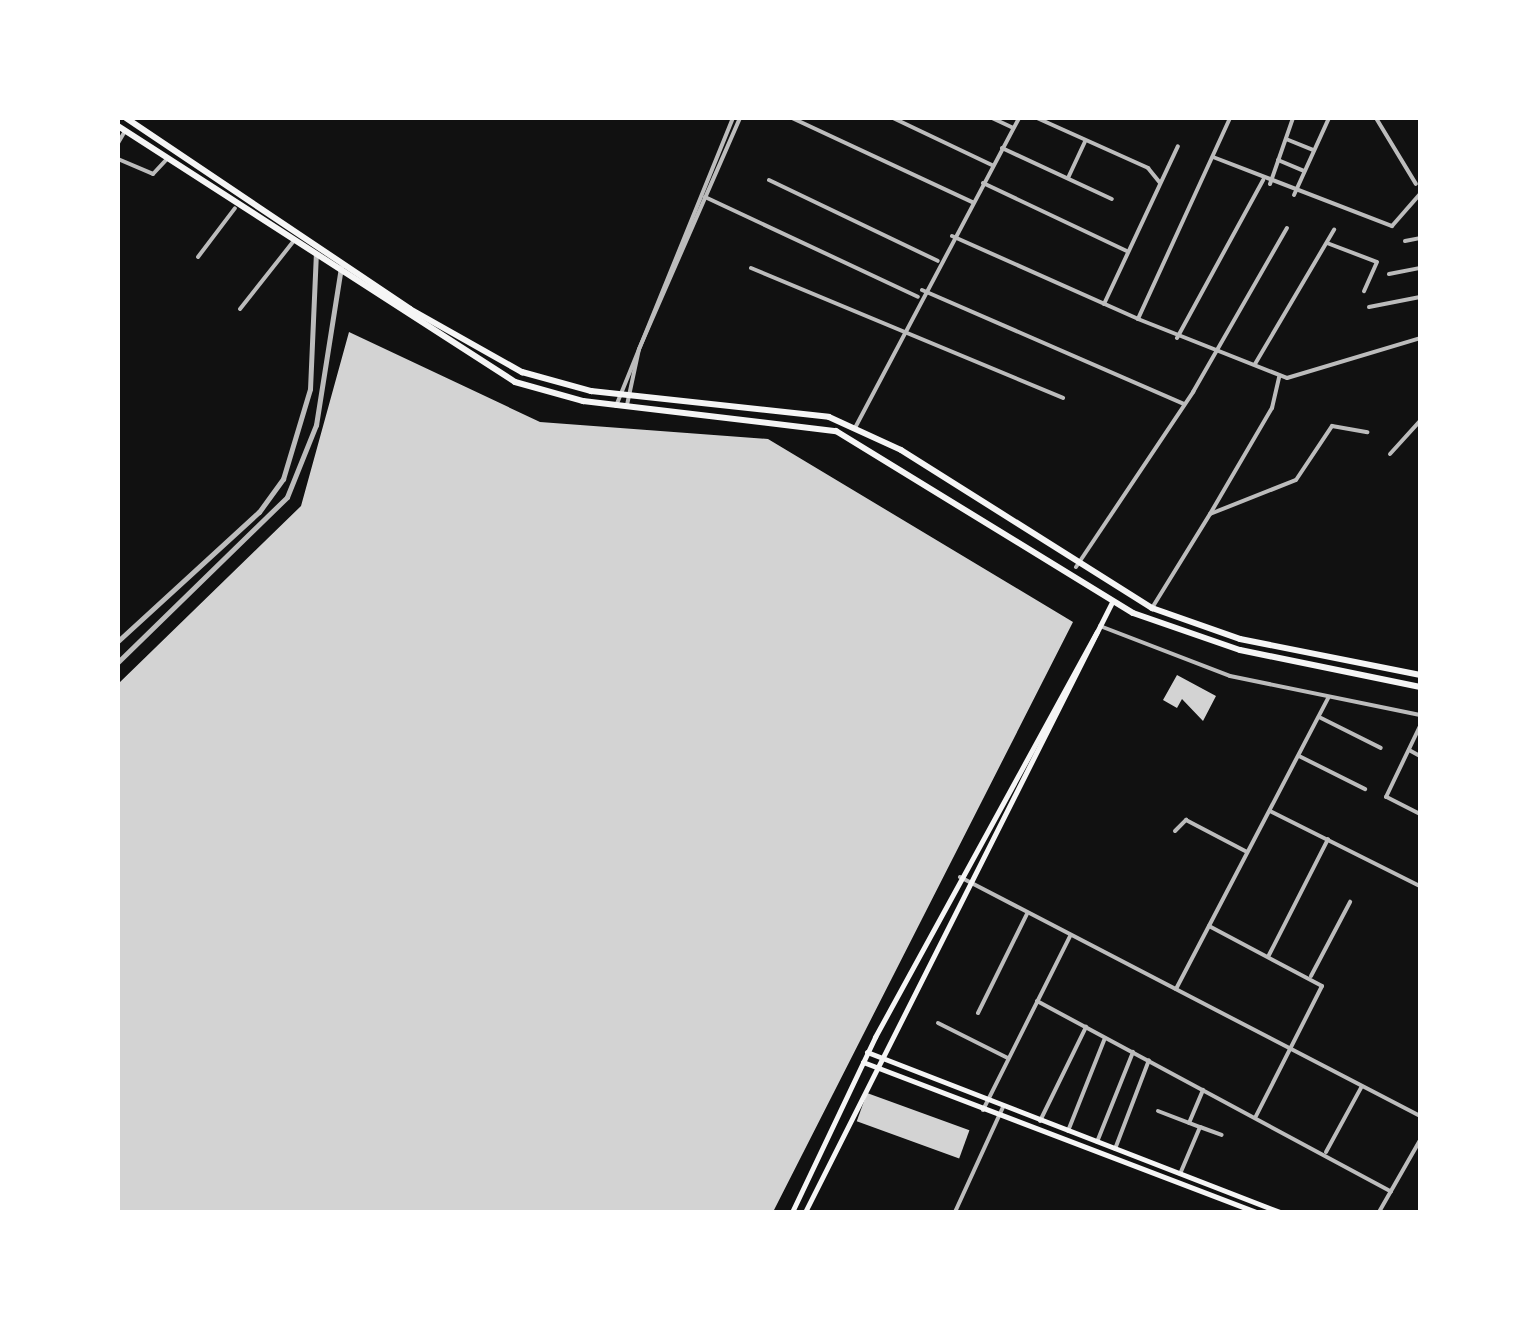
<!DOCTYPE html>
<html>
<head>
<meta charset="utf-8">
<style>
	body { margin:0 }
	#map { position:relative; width:1538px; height:1330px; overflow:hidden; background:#111; font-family:Merriweather,serif }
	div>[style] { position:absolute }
	.building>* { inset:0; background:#d3d3d3; transform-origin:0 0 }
	.minor>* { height:4px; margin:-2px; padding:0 2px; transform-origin:2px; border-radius:2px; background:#bcbcbc }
	.tertiary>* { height:5px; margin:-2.5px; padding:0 2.5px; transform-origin:2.5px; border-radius:2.5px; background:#bcbcbc }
	.secondary>* { height:5px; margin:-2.5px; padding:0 2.5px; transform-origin:2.5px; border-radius:2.5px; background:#f5f5f5 }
	.trunk>* { height:6px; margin:-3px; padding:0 3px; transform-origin:3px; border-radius:3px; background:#f5f5f5 }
	span { translate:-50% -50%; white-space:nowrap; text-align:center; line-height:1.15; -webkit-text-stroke:10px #fff; paint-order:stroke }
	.frame { position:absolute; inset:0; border:120px solid #fff; pointer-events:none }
</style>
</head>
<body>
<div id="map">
	<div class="building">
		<i style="clip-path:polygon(349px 332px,540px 422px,768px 439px,1073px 622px,773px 1212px,118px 1212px,118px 684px,301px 506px)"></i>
		<i style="clip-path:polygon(1177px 675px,1216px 696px,1203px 721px,1182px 699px,1177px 708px,1163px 700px)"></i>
		<i style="left:867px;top:1093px;width:109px;height:30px;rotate:20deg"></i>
	</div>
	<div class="minor">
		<i style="left:792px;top:118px;width:199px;rotate:25deg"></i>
		<i style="left:893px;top:118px;width:110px;rotate:25.4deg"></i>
		<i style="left:992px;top:118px;width:23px;rotate:25deg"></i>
		<i style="left:1037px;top:118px;width:122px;rotate:24.2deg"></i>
		<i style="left:1148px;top:168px;width:19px;rotate:51deg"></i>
		<i style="left:1230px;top:118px;width:221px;rotate:114.6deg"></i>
		<i style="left:1138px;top:319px;width:160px;rotate:21.6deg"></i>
		<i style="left:1287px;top:378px;width:139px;rotate:-16.7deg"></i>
		<i style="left:1376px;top:118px;width:77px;rotate:58.8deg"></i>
		<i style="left:1286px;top:139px;width:29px;rotate:22deg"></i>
		<i style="left:118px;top:143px;width:14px;rotate:-60deg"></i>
		<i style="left:1002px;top:148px;width:121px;rotate:24.9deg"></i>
		<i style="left:1213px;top:157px;width:192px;rotate:21.1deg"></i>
		<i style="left:1392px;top:226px;width:43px;rotate:-48.8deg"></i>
		<i style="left:118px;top:159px;width:38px;rotate:23deg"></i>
		<i style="left:153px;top:174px;width:21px;rotate:-47deg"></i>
		<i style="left:1278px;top:160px;width:28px;rotate:23deg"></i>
		<i style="left:1068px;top:178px;width:40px;rotate:-65deg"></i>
		<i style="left:769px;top:180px;width:187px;rotate:25.6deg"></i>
		<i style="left:983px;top:183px;width:159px;rotate:25.3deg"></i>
		<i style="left:1270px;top:184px;width:70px;rotate:-70.8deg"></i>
		<i style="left:1294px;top:195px;width:85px;rotate:-65.6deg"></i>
		<i style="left:705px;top:197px;width:235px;rotate:25.1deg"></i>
		<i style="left:952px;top:236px;width:204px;rotate:24deg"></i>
		<i style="left:1405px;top:241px;width:15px;rotate:-11deg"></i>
		<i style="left:1327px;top:243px;width:53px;rotate:20.8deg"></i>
		<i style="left:1377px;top:262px;width:32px;rotate:114deg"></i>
		<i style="left:198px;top:257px;width:61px;rotate:-52.9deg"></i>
		<i style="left:751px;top:268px;width:338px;rotate:22.6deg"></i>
		<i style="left:1389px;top:274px;width:32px;rotate:-11deg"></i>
		<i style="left:922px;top:290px;width:286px;rotate:23.5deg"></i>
		<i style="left:1104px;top:304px;width:174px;rotate:-64.9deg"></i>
		<i style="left:1369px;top:307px;width:52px;rotate:-11.1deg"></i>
		<i style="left:240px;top:309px;width:85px;rotate:-51.7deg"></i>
		<i style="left:1177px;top:338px;width:180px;rotate:-61.4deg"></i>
		<i style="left:1255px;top:364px;width:156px;rotate:-59.5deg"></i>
		<i style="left:627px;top:405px;width:57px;rotate:-77.9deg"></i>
		<i style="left:639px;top:349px;width:252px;rotate:-66.4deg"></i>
		<i style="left:616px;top:406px;width:311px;rotate:-67.9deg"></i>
		<i style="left:856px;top:426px;width:348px;rotate:-62.1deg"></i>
		<i style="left:1390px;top:454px;width:45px;rotate:-47.7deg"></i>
		<i style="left:1210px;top:514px;width:123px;rotate:-59.7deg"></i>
		<i style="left:1272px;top:408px;width:32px;rotate:-77deg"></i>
		<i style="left:1076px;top:567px;width:211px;rotate:-56.2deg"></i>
		<i style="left:1193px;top:392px;width:189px;rotate:-60.2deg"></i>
		<i style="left:1152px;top:608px;width:110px;rotate:-58.3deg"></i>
		<i style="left:1210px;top:514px;width:92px;rotate:-21.6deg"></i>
		<i style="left:1296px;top:480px;width:65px;rotate:-56.3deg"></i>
		<i style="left:1332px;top:426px;width:36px;rotate:10deg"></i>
		<i style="left:1100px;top:626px;width:139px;rotate:21deg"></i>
		<i style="left:1230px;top:676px;width:194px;rotate:11.6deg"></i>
		<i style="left:1319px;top:717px;width:69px;rotate:26.6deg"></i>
		<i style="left:1409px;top:750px;width:13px;rotate:29deg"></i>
		<i style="left:1299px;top:756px;width:74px;rotate:26.6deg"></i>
		<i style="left:1270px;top:811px;width:168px;rotate:26.6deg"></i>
		<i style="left:1420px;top:814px;width:38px;rotate:-153deg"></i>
		<i style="left:1386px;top:797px;width:79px;rotate:-64.4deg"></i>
		<i style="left:1175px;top:831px;width:16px;rotate:-45deg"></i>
		<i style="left:1186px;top:820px;width:69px;rotate:27.7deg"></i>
		<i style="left:960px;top:877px;width:518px;rotate:27.45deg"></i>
		<i style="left:1209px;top:926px;width:128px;rotate:28deg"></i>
		<i style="left:1322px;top:986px;width:146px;rotate:116.9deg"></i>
		<i style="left:1269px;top:955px;width:130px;rotate:-63deg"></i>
		<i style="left:1311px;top:976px;width:84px;rotate:-62.2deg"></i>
		<i style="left:1176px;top:989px;width:328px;rotate:-62.4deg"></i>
		<i style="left:1037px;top:1001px;width:402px;rotate:28.3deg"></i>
		<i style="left:978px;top:1013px;width:110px;rotate:-63.7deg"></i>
		<i style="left:938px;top:1023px;width:78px;rotate:26.6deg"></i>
		<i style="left:983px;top:1110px;width:195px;rotate:-63.4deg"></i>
		<i style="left:1158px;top:1111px;width:45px;rotate:20.9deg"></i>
		<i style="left:1200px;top:1127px;width:51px;rotate:113.1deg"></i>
		<i style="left:1040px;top:1121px;width:105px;rotate:-63.9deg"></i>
		<i style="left:1189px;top:1123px;width:36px;rotate:-67deg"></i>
		<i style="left:1200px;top:1127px;width:23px;rotate:20deg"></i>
		<i style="left:1068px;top:1131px;width:100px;rotate:-68.3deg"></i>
		<i style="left:1097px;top:1142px;width:97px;rotate:-68.2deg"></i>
		<i style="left:1115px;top:1149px;width:95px;rotate:-69.1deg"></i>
		<i style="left:1326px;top:1152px;width:75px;rotate:-61.4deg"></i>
		<i style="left:955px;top:1212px;width:115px;rotate:-65.4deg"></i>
		<i style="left:1379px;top:1212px;width:83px;rotate:-60.3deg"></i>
	</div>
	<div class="tertiary">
		<i style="left:118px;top:641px;width:191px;rotate:-42.5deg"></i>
		<i style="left:259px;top:512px;width:41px;rotate:-54deg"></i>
		<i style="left:283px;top:479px;width:94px;rotate:-73.3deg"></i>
		<i style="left:310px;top:389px;width:135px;rotate:-87.5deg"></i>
		<i style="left:118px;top:662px;width:236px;rotate:-44.3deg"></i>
		<i style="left:287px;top:497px;width:78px;rotate:-68.1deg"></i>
		<i style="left:316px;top:425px;width:160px;rotate:-81deg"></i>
	</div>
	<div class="secondary">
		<i style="left:867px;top:1052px;width:443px;rotate:21.2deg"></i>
		<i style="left:863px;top:1062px;width:421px;rotate:20.9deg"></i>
		<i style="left:792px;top:1212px;width:194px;rotate:-64.6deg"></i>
		<i style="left:875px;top:1037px;width:462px;rotate:-61.3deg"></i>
		<i style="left:805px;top:1212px;width:683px;rotate:-63.28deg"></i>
	</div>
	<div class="trunk">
		<i style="left:126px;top:118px;width:342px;rotate:33.9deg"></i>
		<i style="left:410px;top:309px;width:129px;rotate:29.4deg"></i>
		<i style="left:522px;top:372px;width:72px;rotate:15.4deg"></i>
		<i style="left:591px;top:391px;width:239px;rotate:6.2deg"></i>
		<i style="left:829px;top:417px;width:79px;rotate:24.6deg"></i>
		<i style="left:901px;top:450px;width:297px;rotate:32.2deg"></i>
		<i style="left:1152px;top:608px;width:93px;rotate:19.4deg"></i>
		<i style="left:1240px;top:639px;width:184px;rotate:11.3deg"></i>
		<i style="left:118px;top:126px;width:472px;rotate:32.8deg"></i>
		<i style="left:515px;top:382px;width:71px;rotate:15.6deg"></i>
		<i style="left:583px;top:401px;width:255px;rotate:6.8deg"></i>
		<i style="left:836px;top:431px;width:348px;rotate:31.5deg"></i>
		<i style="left:1133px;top:613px;width:113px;rotate:19.1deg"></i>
		<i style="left:1240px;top:650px;width:184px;rotate:11.6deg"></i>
	</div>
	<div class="frame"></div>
</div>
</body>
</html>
